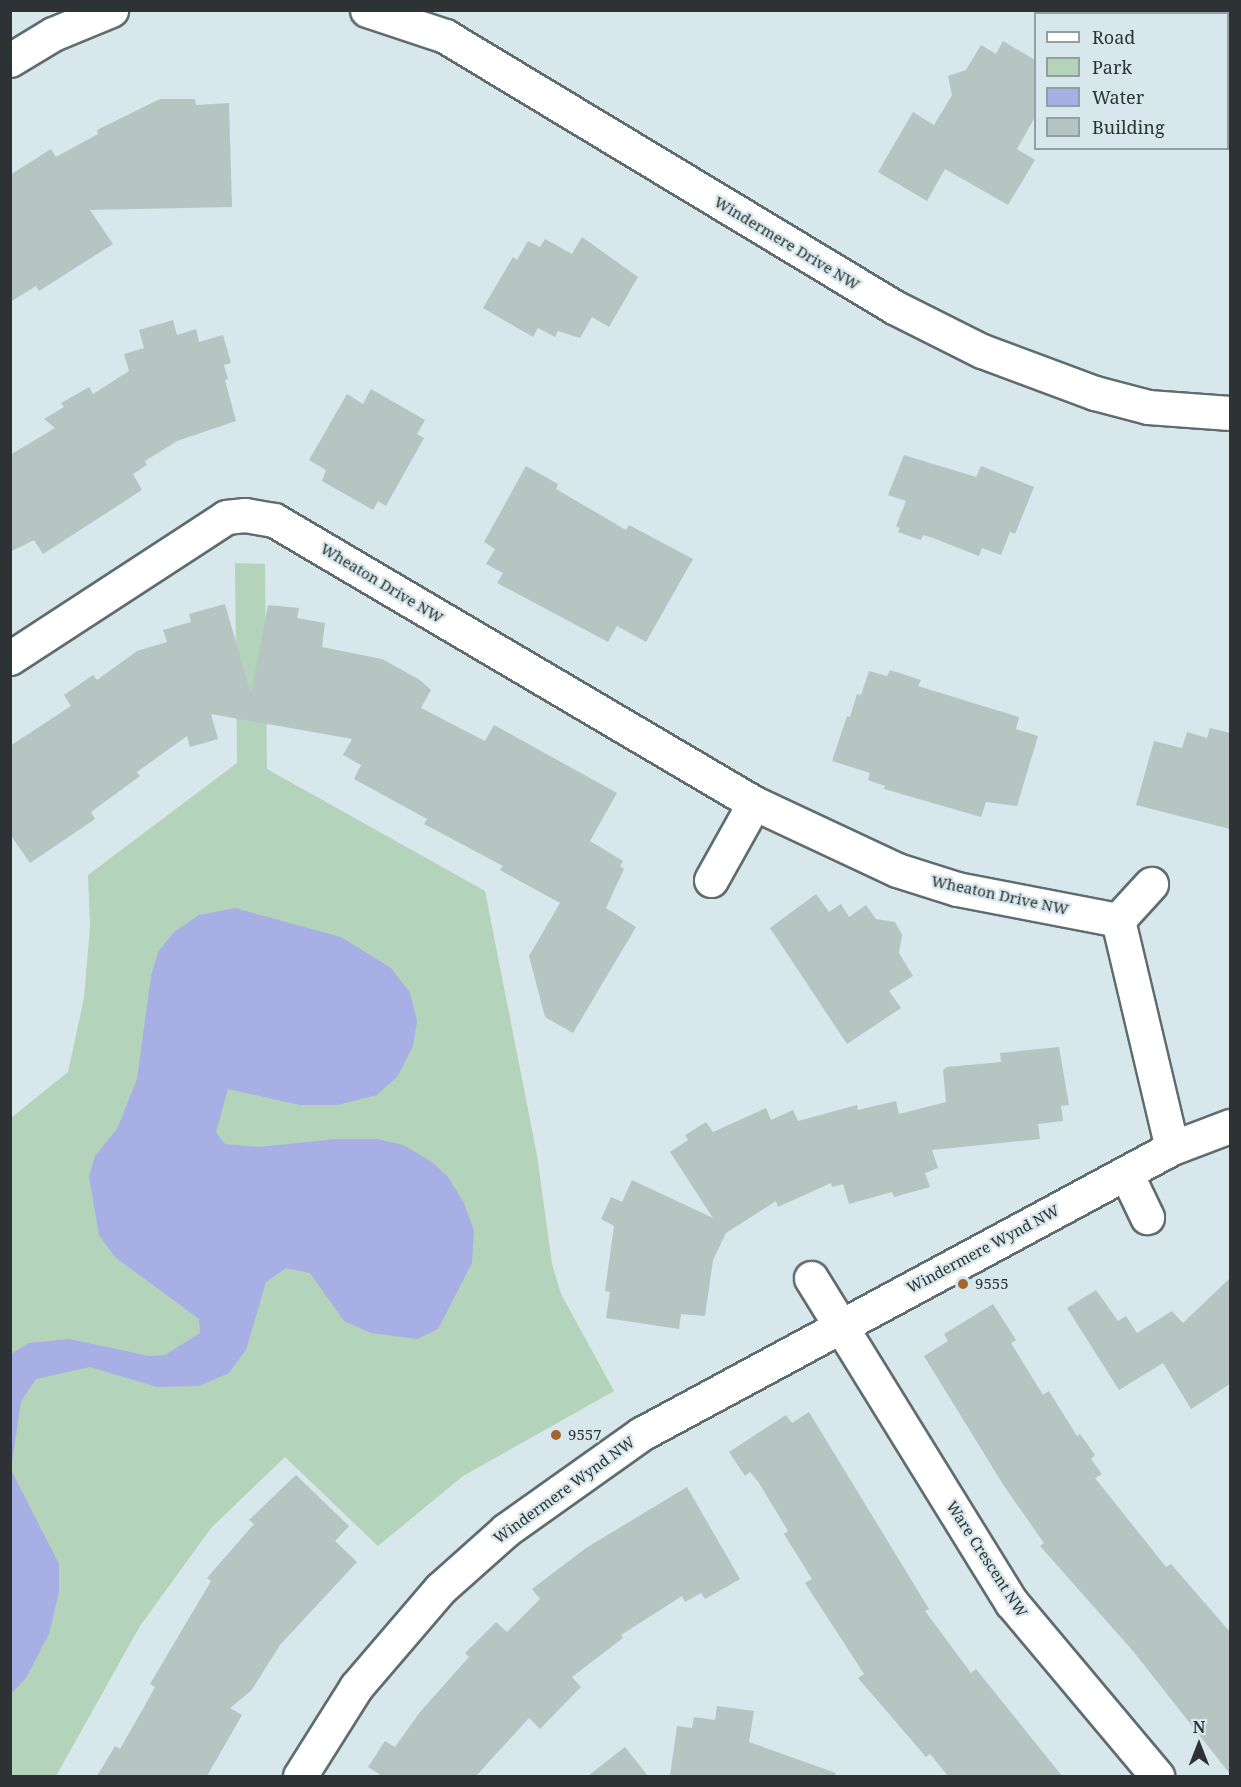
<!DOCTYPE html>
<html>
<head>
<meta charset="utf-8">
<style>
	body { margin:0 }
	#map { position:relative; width:1241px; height:1787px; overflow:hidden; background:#d7e7eb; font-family:"Noto Serif",serif }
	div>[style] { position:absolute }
	.green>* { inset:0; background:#b3d3bb }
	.water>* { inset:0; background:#a7afe4 }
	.building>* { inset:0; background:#b6c5c2 }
	.roads { filter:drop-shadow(2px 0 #5f6d70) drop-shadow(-2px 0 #5f6d70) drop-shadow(0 2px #5f6d70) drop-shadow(0 -2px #5f6d70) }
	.minor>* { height:33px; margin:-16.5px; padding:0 16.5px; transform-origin:16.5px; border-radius:16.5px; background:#fff }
	.tertiary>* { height:33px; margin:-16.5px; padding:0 16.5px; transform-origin:16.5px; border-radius:16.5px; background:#fff }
	.dots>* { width:16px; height:16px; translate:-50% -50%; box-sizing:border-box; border:3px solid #d7e7eb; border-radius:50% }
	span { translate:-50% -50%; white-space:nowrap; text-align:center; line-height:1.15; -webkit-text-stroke:4.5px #d7e7eb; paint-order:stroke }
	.street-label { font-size:15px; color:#2d3334 }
	.poi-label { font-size:15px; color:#2d3334 }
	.left { translate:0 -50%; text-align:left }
	.frame { position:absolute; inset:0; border:12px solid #2d3334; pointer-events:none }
	.legend { position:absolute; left:1034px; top:12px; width:195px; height:138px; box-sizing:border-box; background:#d7e7eb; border:2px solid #939fa2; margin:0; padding:8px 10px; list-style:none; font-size:18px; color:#2d3334 }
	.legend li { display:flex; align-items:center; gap:12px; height:30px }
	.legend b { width:30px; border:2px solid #939fa2 }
	.north { position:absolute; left:1169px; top:1715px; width:60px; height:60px; -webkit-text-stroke:4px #d7e7eb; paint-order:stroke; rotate:0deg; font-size:16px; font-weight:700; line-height:24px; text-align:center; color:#2d3334 }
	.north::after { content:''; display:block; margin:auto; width:21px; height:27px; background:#2d3334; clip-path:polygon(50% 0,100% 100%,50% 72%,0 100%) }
</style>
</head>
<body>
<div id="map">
	<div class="green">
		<i style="clip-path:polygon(235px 563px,265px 564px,267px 769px,485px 891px,537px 1155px,552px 1264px,561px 1294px,614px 1391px,463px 1476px,378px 1546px,285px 1457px,211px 1528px,140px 1626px,56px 1776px,11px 1776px,11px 1118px,68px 1072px,84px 998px,90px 926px,88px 875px,237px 763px)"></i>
	</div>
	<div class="water">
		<i style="clip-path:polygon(235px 908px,341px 937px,391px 968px,410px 993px,417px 1021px,413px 1046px,398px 1076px,377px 1095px,337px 1105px,300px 1105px,228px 1089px,216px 1132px,225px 1144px,259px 1147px,336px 1139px,378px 1139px,403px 1145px,432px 1162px,448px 1177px,464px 1203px,474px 1231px,472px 1263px,438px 1329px,417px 1339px,371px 1333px,344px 1321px,310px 1273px,286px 1268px,266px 1282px,246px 1350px,229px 1373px,199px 1386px,157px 1387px,90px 1367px,36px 1379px,21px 1401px,11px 1470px,59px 1564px,59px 1592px,49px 1634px,26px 1678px,11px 1694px,11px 1354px,29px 1343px,69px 1339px,149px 1356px,165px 1355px,200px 1333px,199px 1319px,115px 1257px,99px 1235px,89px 1176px,95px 1156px,117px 1129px,137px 1079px,151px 976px,158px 952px,174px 932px,199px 915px)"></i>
	</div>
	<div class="building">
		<i style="clip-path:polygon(1003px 41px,1035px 60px,1035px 117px,1017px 149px,1035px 160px,1008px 205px,945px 169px,927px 201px,878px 172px,913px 112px,934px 125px,952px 95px,948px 76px,966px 70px,981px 45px,996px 54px)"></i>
		<i style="clip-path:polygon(160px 99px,195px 99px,196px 105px,229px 103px,232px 207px,90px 210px,113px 244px,39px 291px,36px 286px,10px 302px,10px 175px,51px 149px,56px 157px,98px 134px,97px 130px)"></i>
		<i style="clip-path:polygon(582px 237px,638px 277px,609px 327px,592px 317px,580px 338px,558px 331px,555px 337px,538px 328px,533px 337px,483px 308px,513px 257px,517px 260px,528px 241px,540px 247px,545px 239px,572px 254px)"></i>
		<i style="clip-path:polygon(173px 320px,177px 335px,196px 329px,199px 342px,223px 335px,231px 363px,224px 365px,228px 379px,225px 380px,236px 421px,177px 441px,145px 461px,147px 465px,133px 474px,142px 490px,43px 554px,34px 540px,10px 552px,10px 455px,55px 428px,44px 419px,64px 407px,61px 403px,89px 387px,93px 394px,129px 371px,124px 354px,144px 348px,139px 330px)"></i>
		<i style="clip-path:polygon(371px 389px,425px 420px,417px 434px,424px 438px,386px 506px,378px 501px,373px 510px,322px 481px,326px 470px,309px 460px,347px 394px,363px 404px)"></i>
		<i style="clip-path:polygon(904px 455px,976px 477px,981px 466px,1034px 487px,1015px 534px,1010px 532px,1001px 555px,982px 548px,979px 556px,933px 538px,923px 535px,921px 540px,898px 532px,900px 528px,896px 526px,906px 501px,888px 495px)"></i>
		<i style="clip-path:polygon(526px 466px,558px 484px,556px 489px,626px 530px,629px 525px,693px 559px,646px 642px,617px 626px,608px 642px,497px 583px,503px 573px,486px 564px,495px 549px,484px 542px)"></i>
		<i style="clip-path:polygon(225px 604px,251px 694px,268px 605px,299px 608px,297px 618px,325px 623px,322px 647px,382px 659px,420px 680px,431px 690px,421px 708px,485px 741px,494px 725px,617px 793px,590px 841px,623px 861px,620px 866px,624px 869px,606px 908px,636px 927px,573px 1033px,545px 1017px,529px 956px,560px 903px,500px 870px,503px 866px,424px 824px,427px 819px,354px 779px,361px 765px,343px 755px,352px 739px,211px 714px,218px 739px,190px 747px,187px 736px,137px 772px,140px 776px,91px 812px,95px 819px,30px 863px,10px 834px,10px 746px,71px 706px,64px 695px,93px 675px,97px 680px,137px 651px,167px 642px,163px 630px,191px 622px,189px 614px)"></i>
		<i style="clip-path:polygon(890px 670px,921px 680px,918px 686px,1019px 717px,1016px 729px,1038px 736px,1017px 806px,986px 802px,981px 817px,884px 789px,885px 786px,868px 780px,870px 773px,832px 761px,847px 716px,850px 717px,857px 694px,861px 695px,869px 671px,887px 676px)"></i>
		<i style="clip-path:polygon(1210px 728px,1230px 733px,1230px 829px,1136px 805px,1154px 741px,1182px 748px,1187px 732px,1207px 738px)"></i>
		<i style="clip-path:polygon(816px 894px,829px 912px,841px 904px,849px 917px,866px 905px,876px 919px,895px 922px,902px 935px,899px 953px,913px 976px,889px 991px,901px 1008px,847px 1044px,770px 928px)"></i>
		<i style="clip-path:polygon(1059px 1047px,1069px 1105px,1061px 1106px,1063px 1121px,1038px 1124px,1040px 1139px,932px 1150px,938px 1168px,925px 1173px,930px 1187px,894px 1197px,892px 1192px,849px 1204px,843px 1184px,832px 1187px,831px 1183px,778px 1207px,776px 1201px,726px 1233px,713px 1260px,705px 1316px,681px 1314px,679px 1329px,606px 1318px,610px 1292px,605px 1291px,614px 1226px,601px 1219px,611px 1197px,622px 1202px,632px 1180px,713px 1218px,670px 1152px,688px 1140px,685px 1135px,706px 1122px,713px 1132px,766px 1108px,771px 1120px,793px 1110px,798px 1121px,857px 1105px,858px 1110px,896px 1101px,899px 1114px,946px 1102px,943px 1070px,947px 1067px,1001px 1062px,1000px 1053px)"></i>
		<i style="clip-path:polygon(1230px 1278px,1230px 1384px,1191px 1409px,1163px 1363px,1119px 1390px,1067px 1308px,1096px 1290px,1118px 1321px,1126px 1316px,1137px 1333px,1172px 1311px,1183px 1323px)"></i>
		<i style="clip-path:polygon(993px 1304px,1016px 1340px,1011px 1343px,1043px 1395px,1049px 1391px,1077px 1436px,1080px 1434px,1095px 1455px,1091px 1459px,1102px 1474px,1095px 1478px,1166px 1567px,1171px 1564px,1230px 1632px,1230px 1774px,1133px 1651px,1040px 1546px,1044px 1543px,1004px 1486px,924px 1356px,948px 1341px,944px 1334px)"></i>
		<i style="clip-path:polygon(809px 1412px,929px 1609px,925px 1611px,971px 1673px,976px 1669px,1062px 1776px,948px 1776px,930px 1754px,926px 1757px,858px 1678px,864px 1674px,805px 1583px,812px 1579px,784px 1534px,788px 1531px,759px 1483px,750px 1472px,745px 1476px,729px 1452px,786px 1415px,792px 1423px)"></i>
		<i style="clip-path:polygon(296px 1475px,349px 1526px,335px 1541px,357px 1562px,280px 1645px,251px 1691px,230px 1708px,242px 1715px,207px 1776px,97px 1776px,115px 1746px,120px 1749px,144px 1707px,155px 1687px,150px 1684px,211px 1581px,207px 1578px,254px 1524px,249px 1520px)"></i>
		<i style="clip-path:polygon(687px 1487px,740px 1579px,705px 1599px,701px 1593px,685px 1602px,682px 1596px,621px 1635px,623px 1638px,572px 1677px,581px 1687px,540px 1729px,529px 1718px,476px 1776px,382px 1776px,368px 1767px,385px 1741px,395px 1747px,420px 1712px,469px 1657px,465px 1653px,496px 1622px,507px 1632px,540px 1599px,532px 1589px,586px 1548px)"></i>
		<i style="clip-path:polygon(717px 1706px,754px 1711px,749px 1742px,836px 1773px,835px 1776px,670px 1776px,677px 1726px,692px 1728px,694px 1717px,715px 1720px)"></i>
		<i style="clip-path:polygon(625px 1747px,648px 1776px,588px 1776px)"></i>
	</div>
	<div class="roads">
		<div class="minor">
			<i style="left:10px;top:658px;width:258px;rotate:-33.1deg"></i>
			<i style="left:226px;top:517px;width:19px;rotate:-6deg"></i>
			<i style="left:245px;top:515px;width:29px;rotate:10deg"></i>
			<i style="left:274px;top:520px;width:557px;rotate:30.52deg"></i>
			<i style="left:754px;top:803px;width:158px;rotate:25.1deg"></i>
			<i style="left:897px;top:870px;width:63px;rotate:17.6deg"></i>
			<i style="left:957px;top:889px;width:164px;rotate:10.9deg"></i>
			<i style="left:1118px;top:920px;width:234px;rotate:76.7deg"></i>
			<i style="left:711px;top:880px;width:88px;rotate:-60.8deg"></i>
			<i style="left:1118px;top:920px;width:49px;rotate:-47.5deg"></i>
			<i style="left:1126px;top:1173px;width:49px;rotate:64.5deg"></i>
			<i style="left:811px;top:1278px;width:382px;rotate:58.3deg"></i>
			<i style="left:1012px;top:1603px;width:226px;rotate:50deg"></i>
		</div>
		<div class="tertiary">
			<i style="left:367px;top:10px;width:82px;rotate:18.4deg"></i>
			<i style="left:445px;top:36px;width:524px;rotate:31.11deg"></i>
			<i style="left:894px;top:307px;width:98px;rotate:26.6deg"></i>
			<i style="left:982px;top:351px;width:121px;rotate:20.4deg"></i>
			<i style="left:1095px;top:393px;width:55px;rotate:14.8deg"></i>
			<i style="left:1148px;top:407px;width:82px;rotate:4.2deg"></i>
			<i style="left:10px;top:60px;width:50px;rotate:-31.2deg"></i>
			<i style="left:53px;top:34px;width:63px;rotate:-22.5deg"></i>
			<i style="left:300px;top:1776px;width:105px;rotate:-57.8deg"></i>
			<i style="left:356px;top:1687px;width:130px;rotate:-49.4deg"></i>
			<i style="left:441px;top:1588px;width:87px;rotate:-41.7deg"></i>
			<i style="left:506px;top:1530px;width:166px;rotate:-35.4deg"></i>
			<i style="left:641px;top:1434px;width:603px;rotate:-28.31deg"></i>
			<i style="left:1172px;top:1148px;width:62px;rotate:-20.8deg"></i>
		</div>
	</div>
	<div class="dots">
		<i style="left:963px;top:1284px;background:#a4652c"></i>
		<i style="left:556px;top:1435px;background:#a4652c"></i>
	</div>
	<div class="street-label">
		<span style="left:787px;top:243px;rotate:31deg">Windermere Drive NW</span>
		<span style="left:382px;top:583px;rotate:31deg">Wheaton Drive NW</span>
		<span style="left:1000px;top:895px;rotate:12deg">Wheaton Drive NW</span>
		<span style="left:983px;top:1249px;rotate:-28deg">Windermere Wynd NW</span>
		<span style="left:564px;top:1490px;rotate:-36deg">Windermere Wynd NW</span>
		<span style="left:987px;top:1559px;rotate:57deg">Ware Crescent NW</span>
	</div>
	<div class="poi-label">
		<span class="left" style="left:975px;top:1284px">9555</span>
		<span class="left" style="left:568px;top:1435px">9557</span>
	</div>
	<div class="frame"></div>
	<ul class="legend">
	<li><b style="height:8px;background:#fff"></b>Road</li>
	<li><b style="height:16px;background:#b3d3bb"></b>Park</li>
	<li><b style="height:16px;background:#a7afe4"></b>Water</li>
	<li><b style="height:16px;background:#b6c5c2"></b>Building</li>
	</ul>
	<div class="north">N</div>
</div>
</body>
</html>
